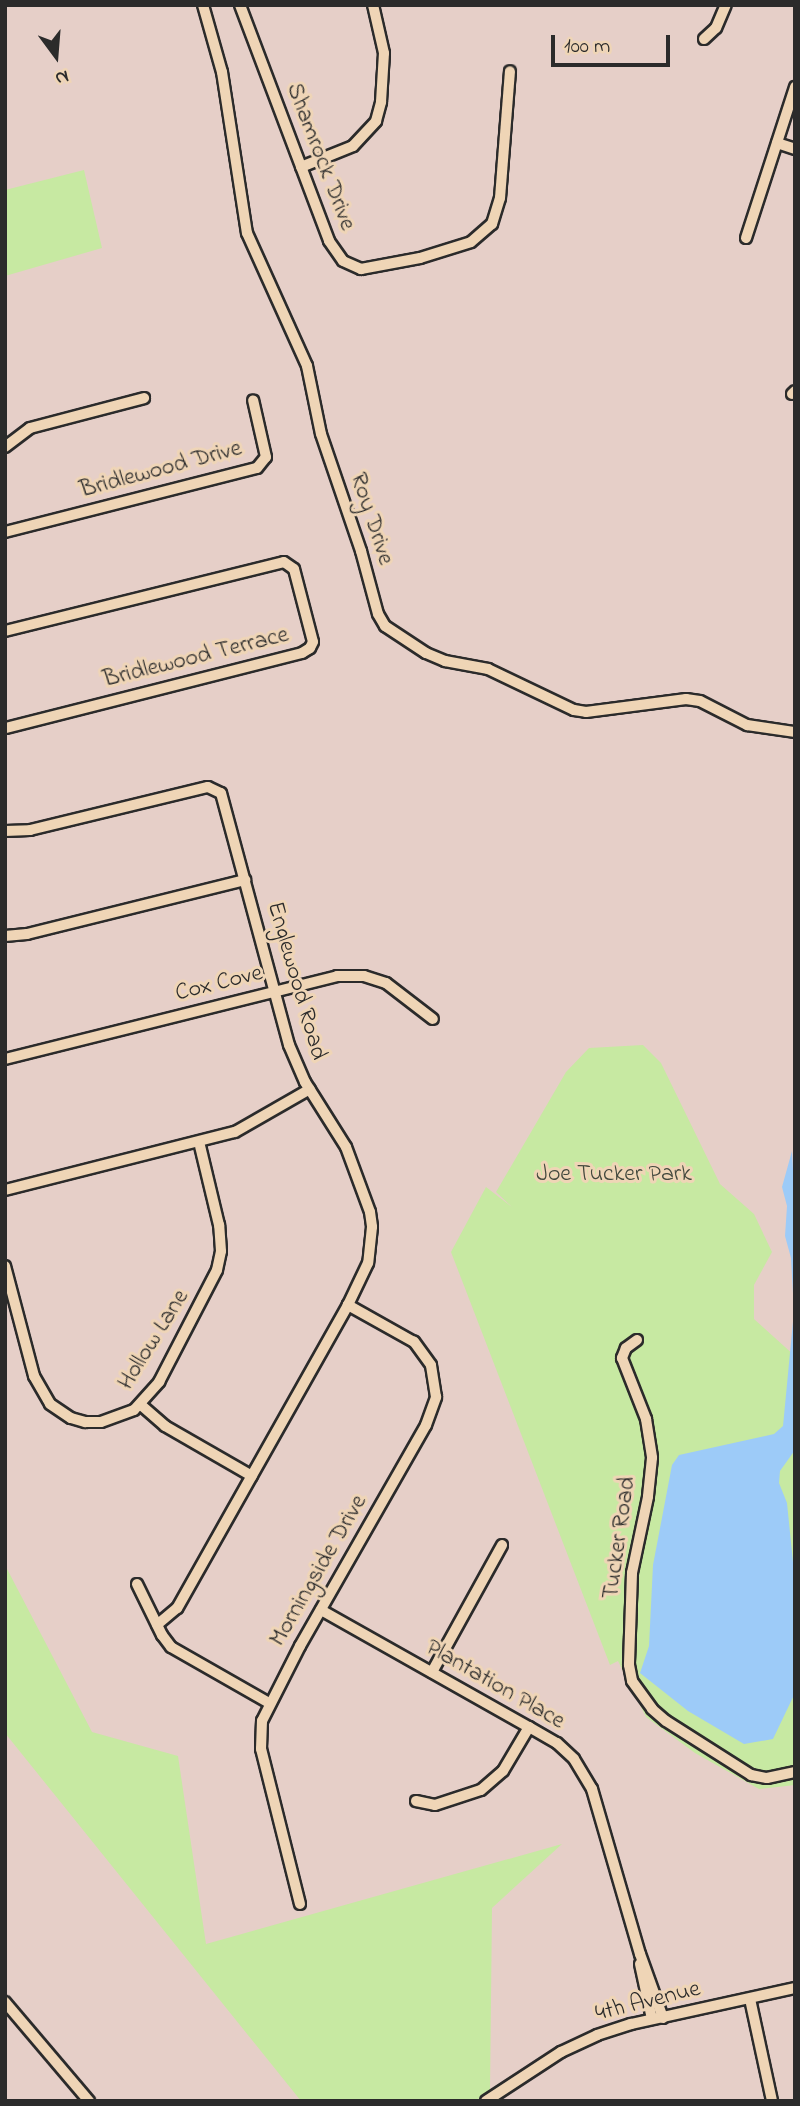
<!DOCTYPE html>
<html>
<head>
<meta charset="utf-8">
<style>
	body { margin:0 }
	#map { position:relative; width:800px; height:2106px; overflow:hidden; background:#e6cfc8; font-family:"Indie Flower",sans-serif }
	div>[style] { position:absolute }
	.green>* { inset:0; background:#c7e9a2 }
	.water>* { inset:0; background:#9dcbf8 }
	.roads { filter:drop-shadow(2px 0 #2b2b2b) drop-shadow(-2px 0 #2b2b2b) drop-shadow(0 2px #2b2b2b) drop-shadow(0 -2px #2b2b2b) }
	.minor>* { height:10px; margin:-5px; padding:0 5px; transform-origin:5px; border-radius:5px; background:#efd5b6 }
	span { translate:-50% -50%; white-space:nowrap; text-align:center; line-height:1.15; -webkit-text-stroke:6px #efd5b6; paint-order:stroke }
	.street-label { font-size:24px; color:#2b2b2b }
	.park-label { font-size:24px; color:#42483d }
	.frame { position:absolute; inset:0; border:7px solid #2b2b2b; pointer-events:none }
	.north { position:absolute; left:21px; top:21px; width:70px; height:70px; -webkit-text-stroke:5px #efd5b6; paint-order:stroke; rotate:164deg; font-size:19px; font-weight:700; line-height:28px; text-align:center; color:#2b2b2b }
	.north::after { content:''; display:block; margin:auto; width:24px; height:32px; background:#2b2b2b; clip-path:polygon(50% 0,100% 100%,50% 72%,0 100%) }
	.scale { position:absolute; left:551px; top:35px; width:119px; height:32px; box-sizing:border-box; border:4px solid #2b2b2b; border-top:0; padding-left:9px; font-size:21px; line-height:24px; white-space:nowrap; color:#2b2b2b; -webkit-text-stroke:5px #efd5b6; paint-order:stroke }
</style>
</head>
<body>
<div id="map">
	<div class="green">
		<i style="clip-path:polygon(84px 170px,102px 248px,5px 276px,5px 190px)"></i>
		<i style="clip-path:polygon(643px 1045px,661px 1063px,720px 1184px,754px 1214px,772px 1252px,754px 1285px,754px 1319px,795px 1356px,795px 1785px,759px 1789px,695px 1753px,646px 1717px,618px 1661px,610px 1665px,451px 1252px,486px 1187px,512px 1207px,496px 1192px,566px 1072px,589px 1048px)"></i>
		<i style="clip-path:polygon(5px 1565px,92px 1732px,178px 1756px,206px 1944px,562px 1844px,492px 1908px,490px 2092px,475px 2101px,301px 2101px,5px 1733px)"></i>
	</div>
	<div class="water">
		<i style="clip-path:polygon(792px 1151px,795px 1207px,795px 1450px,780px 1471px,779px 1483px,787px 1503px,795px 1582px,795px 1693px,773px 1739px,744px 1744px,688px 1711px,640px 1673px,649px 1646px,653px 1565px,672px 1465px,679px 1455px,774px 1434px,783px 1426px,794px 1311px,791px 1258px,785px 1236px,787px 1206px,782px 1187px)"></i>
	</div>
	<div class="roads">
		<div class="minor">
			<i style="left:203px;top:5px;width:70px;rotate:74.2deg"></i>
			<i style="left:222px;top:72px;width:163px;rotate:81.2deg"></i>
			<i style="left:247px;top:233px;width:146px;rotate:65.7deg"></i>
			<i style="left:307px;top:366px;width:69px;rotate:78.4deg"></i>
			<i style="left:321px;top:434px;width:124px;rotate:71.1deg"></i>
			<i style="left:361px;top:551px;width:65px;rotate:74.9deg"></i>
			<i style="left:378px;top:614px;width:14px;rotate:60deg"></i>
			<i style="left:385px;top:626px;width:49px;rotate:33.4deg"></i>
			<i style="left:426px;top:653px;width:21px;rotate:23deg"></i>
			<i style="left:445px;top:661px;width:44px;rotate:10.5deg"></i>
			<i style="left:488px;top:669px;width:95px;rotate:25.5deg"></i>
			<i style="left:574px;top:710px;width:12px;rotate:9deg"></i>
			<i style="left:586px;top:712px;width:101px;rotate:-7.4deg"></i>
			<i style="left:686px;top:699px;width:14px;rotate:8deg"></i>
			<i style="left:700px;top:701px;width:53px;rotate:27.1deg"></i>
			<i style="left:747px;top:725px;width:49px;rotate:8.3deg"></i>
			<i style="left:240px;top:5px;width:252px;rotate:69.3deg"></i>
			<i style="left:329px;top:241px;width:24px;rotate:55deg"></i>
			<i style="left:343px;top:261px;width:20px;rotate:24deg"></i>
			<i style="left:361px;top:269px;width:60px;rotate:-10.6deg"></i>
			<i style="left:420px;top:258px;width:53px;rotate:-17.4deg"></i>
			<i style="left:471px;top:242px;width:28px;rotate:-41deg"></i>
			<i style="left:492px;top:224px;width:27px;rotate:-73deg"></i>
			<i style="left:500px;top:198px;width:127px;rotate:-85.5deg"></i>
			<i style="left:704px;top:39px;width:16px;rotate:-43deg"></i>
			<i style="left:716px;top:28px;width:25px;rotate:-67deg"></i>
			<i style="left:777px;top:143px;width:19px;rotate:18deg"></i>
			<i style="left:301px;top:167px;width:56px;rotate:-22deg"></i>
			<i style="left:353px;top:146px;width:34px;rotate:-47deg"></i>
			<i style="left:376px;top:121px;width:20px;rotate:-75deg"></i>
			<i style="left:381px;top:102px;width:49px;rotate:-86.5deg"></i>
			<i style="left:384px;top:53px;width:49px;rotate:-102.9deg"></i>
			<i style="left:746px;top:238px;width:159px;rotate:-72deg"></i>
			<i style="left:792px;top:394px;width:4px;rotate:-45deg"></i>
			<i style="left:5px;top:447px;width:31px;rotate:-37deg"></i>
			<i style="left:30px;top:428px;width:118px;rotate:-14.7deg"></i>
			<i style="left:5px;top:532px;width:260px;rotate:-14.3deg"></i>
			<i style="left:257px;top:468px;width:14px;rotate:-51deg"></i>
			<i style="left:266px;top:457px;width:58px;rotate:-102.8deg"></i>
			<i style="left:5px;top:631px;width:287px;rotate:-13.9deg"></i>
			<i style="left:284px;top:562px;width:12px;rotate:35deg"></i>
			<i style="left:294px;top:569px;width:75px;rotate:75.4deg"></i>
			<i style="left:313px;top:642px;width:7px;rotate:117deg"></i>
			<i style="left:310px;top:648px;width:9px;rotate:148deg"></i>
			<i style="left:302px;top:653px;width:306px;rotate:165.8deg"></i>
			<i style="left:5px;top:831px;width:25px;rotate:-2deg"></i>
			<i style="left:30px;top:830px;width:183px;rotate:-13.6deg"></i>
			<i style="left:208px;top:787px;width:14px;rotate:25deg"></i>
			<i style="left:221px;top:793px;width:261px;rotate:74.9deg"></i>
			<i style="left:289px;top:1045px;width:40px;rotate:66.6deg"></i>
			<i style="left:305px;top:1082px;width:77px;rotate:57.8deg"></i>
			<i style="left:346px;top:1147px;width:69px;rotate:69.7deg"></i>
			<i style="left:370px;top:1212px;width:15px;rotate:82deg"></i>
			<i style="left:372px;top:1227px;width:36px;rotate:96deg"></i>
			<i style="left:368px;top:1263px;width:47px;rotate:115.5deg"></i>
			<i style="left:348px;top:1305px;width:348px;rotate:119.4deg"></i>
			<i style="left:177px;top:1608px;width:26px;rotate:140deg"></i>
			<i style="left:5px;top:936px;width:22px;rotate:-5deg"></i>
			<i style="left:27px;top:934px;width:225px;rotate:-13.9deg"></i>
			<i style="left:5px;top:1059px;width:342px;rotate:-14deg"></i>
			<i style="left:337px;top:976px;width:27px"></i>
			<i style="left:364px;top:976px;width:23px;rotate:18deg"></i>
			<i style="left:386px;top:983px;width:59px;rotate:37.5deg"></i>
			<i style="left:5px;top:1190px;width:237px;rotate:-14.2deg"></i>
			<i style="left:235px;top:1132px;width:86px;rotate:-29.8deg"></i>
			<i style="left:5px;top:1266px;width:114px;rotate:75.2deg"></i>
			<i style="left:34px;top:1376px;width:32px;rotate:60deg"></i>
			<i style="left:50px;top:1404px;width:25px;rotate:34deg"></i>
			<i style="left:71px;top:1418px;width:15px;rotate:16deg"></i>
			<i style="left:85px;top:1422px;width:16px"></i>
			<i style="left:101px;top:1422px;width:35px;rotate:-20deg"></i>
			<i style="left:134px;top:1410px;width:38px;rotate:-48deg"></i>
			<i style="left:159px;top:1382px;width:126px;rotate:-62.6deg"></i>
			<i style="left:217px;top:1270px;width:19px;rotate:-78deg"></i>
			<i style="left:221px;top:1251px;width:26px;rotate:-94deg"></i>
			<i style="left:219px;top:1225px;width:85px;rotate:-103.5deg"></i>
			<i style="left:637px;top:1340px;width:14px;rotate:144deg"></i>
			<i style="left:626px;top:1348px;width:11px;rotate:112deg"></i>
			<i style="left:622px;top:1358px;width:66px;rotate:68.5deg"></i>
			<i style="left:646px;top:1419px;width:39px;rotate:81deg"></i>
			<i style="left:652px;top:1458px;width:39px;rotate:96deg"></i>
			<i style="left:648px;top:1497px;width:78px;rotate:101.9deg"></i>
			<i style="left:632px;top:1573px;width:92px;rotate:91.9deg"></i>
			<i style="left:629px;top:1665px;width:16px;rotate:79deg"></i>
			<i style="left:632px;top:1681px;width:34px;rotate:54deg"></i>
			<i style="left:652px;top:1709px;width:18px;rotate:41deg"></i>
			<i style="left:666px;top:1721px;width:101px;rotate:32.4deg"></i>
			<i style="left:751px;top:1775px;width:16px;rotate:11deg"></i>
			<i style="left:767px;top:1778px;width:29px;rotate:-12deg"></i>
			<i style="left:141px;top:1405px;width:32px;rotate:41deg"></i>
			<i style="left:165px;top:1426px;width:100px;rotate:29.9deg"></i>
			<i style="left:137px;top:1584px;width:57px;rotate:63.9deg"></i>
			<i style="left:162px;top:1635px;width:15px;rotate:53deg"></i>
			<i style="left:171px;top:1647px;width:113px;rotate:29.7deg"></i>
			<i style="left:321px;top:1610px;width:239px;rotate:29.4deg"></i>
			<i style="left:529px;top:1727px;width:32px;rotate:30deg"></i>
			<i style="left:557px;top:1743px;width:23px;rotate:43deg"></i>
			<i style="left:574px;top:1759px;width:35px;rotate:59deg"></i>
			<i style="left:592px;top:1789px;width:172px;rotate:73.8deg"></i>
			<i style="left:640px;top:1954px;width:68px;rotate:70.2deg"></i>
			<i style="left:432px;top:1672px;width:145px;rotate:-61.1deg"></i>
			<i style="left:416px;top:1801px;width:19px;rotate:12deg"></i>
			<i style="left:435px;top:1805px;width:48px;rotate:-18.1deg"></i>
			<i style="left:481px;top:1790px;width:29px;rotate:-41deg"></i>
			<i style="left:503px;top:1771px;width:51px;rotate:-59.4deg"></i>
			<i style="left:300px;top:1904px;width:160px;rotate:-104.1deg"></i>
			<i style="left:261px;top:1749px;width:28px;rotate:-88deg"></i>
			<i style="left:262px;top:1721px;width:84px;rotate:-63.1deg"></i>
			<i style="left:300px;top:1646px;width:254px;rotate:-60.3deg"></i>
			<i style="left:426px;top:1425px;width:30px;rotate:-70deg"></i>
			<i style="left:436px;top:1397px;width:32px;rotate:-99deg"></i>
			<i style="left:431px;top:1365px;width:29px;rotate:-126deg"></i>
			<i style="left:414px;top:1342px;width:76px;rotate:-150.7deg"></i>
			<i style="left:640px;top:1964px;width:56px;rotate:77.7deg"></i>
			<i style="left:750px;top:1999px;width:104px;rotate:77.8deg"></i>
			<i style="left:5px;top:2002px;width:130px;rotate:49.7deg"></i>
			<i style="left:486px;top:2101px;width:90px;rotate:-33.2deg"></i>
			<i style="left:561px;top:2052px;width:40px;rotate:-25deg"></i>
			<i style="left:597px;top:2035px;width:36px;rotate:-18deg"></i>
			<i style="left:631px;top:2024px;width:168px;rotate:-12.4deg"></i>
		</div>
	</div>
	<div class="street-label">
		<span style="left:320px;top:157px;rotate:69deg">Shamrock Drive</span>
		<span style="left:161px;top:470px;rotate:-15deg">Bridlewood Drive</span>
		<span style="left:371px;top:519px;rotate:72deg">Roy Drive</span>
		<span style="left:196px;top:658px;rotate:-14deg">Bridlewood Terrace</span>
		<span style="left:296px;top:981px;rotate:74deg">Englewood Road</span>
		<span style="left:219px;top:984px;rotate:-14deg">Cox Cove</span>
		<span style="left:154px;top:1340px;rotate:-58deg">Hollow Lane</span>
		<span style="left:620px;top:1538px;rotate:-82deg">Tucker Road</span>
		<span style="left:319px;top:1571px;rotate:-60deg">Morningside Drive</span>
		<span style="left:495px;top:1685px;rotate:30deg">Plantation Place</span>
		<span style="left:648px;top:2002px;rotate:-14deg">4th Avenue</span>
	</div>
	<div class="park-label">
		<span style="left:614px;top:1175px">Joe Tucker Park</span>
	</div>
	<div class="frame"></div>
	<div class="north">N</div>
	<div class="scale">100 m</div>
</div>
</body>
</html>
